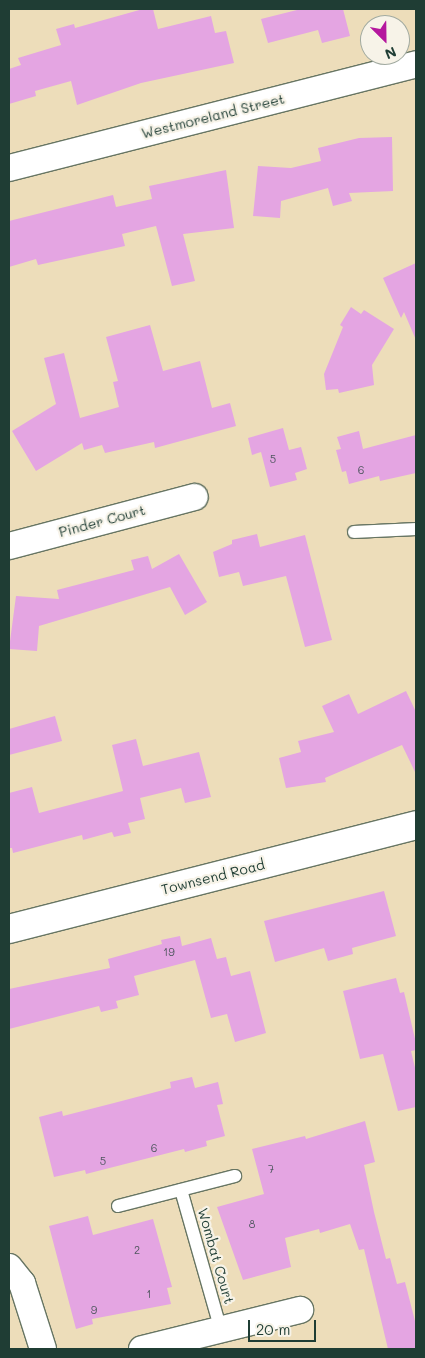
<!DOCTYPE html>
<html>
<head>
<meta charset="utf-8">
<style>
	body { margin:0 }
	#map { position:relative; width:425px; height:1358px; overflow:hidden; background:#edddba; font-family:Mali,sans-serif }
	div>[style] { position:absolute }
	.building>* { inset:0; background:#e4a5e2 }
	.roads { filter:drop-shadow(1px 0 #677563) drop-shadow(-1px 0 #677563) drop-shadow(0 1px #677563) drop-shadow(0 -1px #677563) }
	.service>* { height:12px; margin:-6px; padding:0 6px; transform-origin:6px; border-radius:6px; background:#fff }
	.minor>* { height:26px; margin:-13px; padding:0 13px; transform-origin:13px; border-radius:13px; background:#fff }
	.secondary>* { height:28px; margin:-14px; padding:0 14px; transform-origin:14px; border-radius:14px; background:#fff }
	span { translate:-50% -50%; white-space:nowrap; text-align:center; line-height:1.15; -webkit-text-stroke:4.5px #f7f3e8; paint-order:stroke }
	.number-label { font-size:11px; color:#505760 }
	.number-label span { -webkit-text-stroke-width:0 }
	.street-label { font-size:14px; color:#1f3d34 }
	.frame { position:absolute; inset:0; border:10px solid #1f3d34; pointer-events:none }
	.north { position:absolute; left:360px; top:15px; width:50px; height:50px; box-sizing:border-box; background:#f7f3e8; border:1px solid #a1aaa0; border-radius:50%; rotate:157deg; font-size:14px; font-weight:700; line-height:20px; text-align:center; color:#1f3d34 }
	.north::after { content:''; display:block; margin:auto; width:18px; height:22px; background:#b5179e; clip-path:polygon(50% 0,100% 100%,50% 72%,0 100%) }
	.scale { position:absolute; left:248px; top:1320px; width:68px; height:22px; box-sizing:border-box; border:2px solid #1f3d34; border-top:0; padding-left:6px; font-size:15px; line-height:18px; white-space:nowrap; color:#1f3d34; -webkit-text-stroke:4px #f7f3e8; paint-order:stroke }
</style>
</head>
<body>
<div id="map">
	<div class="building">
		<i style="clip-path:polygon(143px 9px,153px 9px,158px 29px,211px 16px,215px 33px,226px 31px,234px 63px,141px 83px,77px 105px,71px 81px,35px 91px,36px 96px,9px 104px,9px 69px,21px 65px,18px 58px,61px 45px,56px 29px,74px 24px,75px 28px)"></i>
		<i style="clip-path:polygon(301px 9px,343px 9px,350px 36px,322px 43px,318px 30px,268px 43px,261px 19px)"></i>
		<i style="clip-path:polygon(392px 137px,393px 191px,349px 193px,352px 201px,333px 206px,328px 188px,281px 201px,280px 218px,253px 216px,258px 166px,291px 168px,321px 161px,318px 148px,359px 138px)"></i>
		<i style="clip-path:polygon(226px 170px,234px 228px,183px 234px,195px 281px,172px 286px,156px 226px,122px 234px,125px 246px,38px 265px,36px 259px,9px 267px,9px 221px,113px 195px,116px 207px,152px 199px,149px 186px)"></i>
		<i style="clip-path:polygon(416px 263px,416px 340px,404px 312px,401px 318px,383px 278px)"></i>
		<i style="clip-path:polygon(351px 307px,361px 314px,364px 310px,394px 329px,372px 365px,374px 385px,339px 393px,338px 389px,326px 390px,324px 374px,343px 327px,340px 325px)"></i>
		<i style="clip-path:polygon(150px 325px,163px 371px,200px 361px,212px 408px,230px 403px,236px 426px,155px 448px,154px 442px,105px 453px,102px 445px,84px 450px,82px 443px,36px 471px,12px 431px,56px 404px,44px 358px,64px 353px,80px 418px,119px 407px,113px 382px,118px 381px,106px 337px)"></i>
		<i style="clip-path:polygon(283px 428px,289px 450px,301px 447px,307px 469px,295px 473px,297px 480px,270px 487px,261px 452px,252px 455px,248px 438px)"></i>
		<i style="clip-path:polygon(359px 431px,363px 449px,416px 435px,416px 473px,380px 481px,379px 476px,349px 484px,346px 471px,342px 472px,336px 450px,341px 449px,337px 437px)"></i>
		<i style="clip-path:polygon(257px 534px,260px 547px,305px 535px,332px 640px,305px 647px,286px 576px,243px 586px,239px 572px,219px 577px,213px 552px,232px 544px,232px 540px)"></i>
		<i style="clip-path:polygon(179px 554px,207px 602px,185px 615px,170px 587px,39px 626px,37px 651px,9px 649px,16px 596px,59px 599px,57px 590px,134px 570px,131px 560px,148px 556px,152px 569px)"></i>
		<i style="clip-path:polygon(406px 691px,416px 712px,416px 774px,402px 745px,325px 778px,326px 782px,286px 788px,279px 758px,301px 752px,298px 741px,334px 732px,322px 706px,349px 694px,358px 714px)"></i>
		<i style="clip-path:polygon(55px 716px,62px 741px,9px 755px,9px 729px)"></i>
		<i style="clip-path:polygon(136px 739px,143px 766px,199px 752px,211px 797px,185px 803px,181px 788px,140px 798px,145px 819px,128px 823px,131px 833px,114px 837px,112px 832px,83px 840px,82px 835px,13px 853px,12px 848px,9px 848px,9px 793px,32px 787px,39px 813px,123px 791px,112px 745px)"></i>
		<i style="clip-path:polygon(384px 891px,396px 936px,352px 948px,353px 954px,328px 961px,324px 948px,275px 962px,264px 921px)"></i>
		<i style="clip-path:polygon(180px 936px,182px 946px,211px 938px,217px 959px,226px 957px,231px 976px,250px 971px,266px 1033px,235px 1042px,227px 1014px,211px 1018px,195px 960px,134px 976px,139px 995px,116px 1001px,118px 1008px,101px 1012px,99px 1006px,9px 1029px,9px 989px,110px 968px,108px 959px,162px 944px,161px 940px)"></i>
		<i style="clip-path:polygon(396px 978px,400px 993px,404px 992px,416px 1043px,416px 1050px,411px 1051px,416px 1072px,416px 1107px,398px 1111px,383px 1054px,360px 1059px,343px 991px)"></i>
		<i style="clip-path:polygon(192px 1077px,195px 1088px,218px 1082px,223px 1104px,217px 1105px,225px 1136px,206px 1141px,207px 1146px,185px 1152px,184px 1149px,86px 1174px,85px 1170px,54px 1177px,39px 1117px,62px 1111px,63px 1116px,114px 1103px,171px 1088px,170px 1082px)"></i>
		<i style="clip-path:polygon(365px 1121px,375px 1162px,364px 1165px,374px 1212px,386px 1259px,390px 1258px,397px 1284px,405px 1282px,416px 1325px,416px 1349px,388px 1349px,364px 1249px,359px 1250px,350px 1224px,320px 1233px,319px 1229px,285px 1238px,291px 1267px,243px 1280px,217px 1207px,264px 1194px,252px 1149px,305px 1136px,306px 1139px)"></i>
		<i style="clip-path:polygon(88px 1216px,93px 1235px,153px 1219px,172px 1287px,167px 1288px,171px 1304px,92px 1319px,93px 1324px,76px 1329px,49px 1226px)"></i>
	</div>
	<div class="roads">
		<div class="service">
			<i style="left:354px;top:532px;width:62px;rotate:-2.8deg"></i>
			<i style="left:181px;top:1190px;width:146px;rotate:74.1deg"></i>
			<i style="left:118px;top:1206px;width:121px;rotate:-14.4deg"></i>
		</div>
		<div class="minor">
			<i style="left:9px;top:168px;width:420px;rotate:-14.3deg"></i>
			<i style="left:9px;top:546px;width:192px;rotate:-14.8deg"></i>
			<i style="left:9px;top:1267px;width:21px;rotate:51deg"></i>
			<i style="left:22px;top:1283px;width:69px;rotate:72.3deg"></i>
			<i style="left:142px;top:1349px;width:163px;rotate:-13.9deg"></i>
		</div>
		<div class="secondary">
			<i style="left:9px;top:929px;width:420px;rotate:-14.3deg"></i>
		</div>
	</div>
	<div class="number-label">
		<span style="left:273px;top:459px">5</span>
		<span style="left:361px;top:470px">6</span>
		<span style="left:169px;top:952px">19</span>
		<span style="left:154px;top:1148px">6</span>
		<span style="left:103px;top:1161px">5</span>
		<span style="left:271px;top:1169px">7</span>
		<span style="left:252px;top:1224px">8</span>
		<span style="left:137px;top:1250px">2</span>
		<span style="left:149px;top:1294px">1</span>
		<span style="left:94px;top:1310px">9</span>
	</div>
	<div class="street-label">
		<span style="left:213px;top:116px;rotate:-14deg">Westmoreland Street</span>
		<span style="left:102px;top:521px;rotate:-15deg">Pinder Court</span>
		<span style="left:213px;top:877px;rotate:-14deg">Townsend Road</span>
		<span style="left:216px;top:1256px;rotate:74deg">Wombat Court</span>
	</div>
	<div class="frame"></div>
	<div class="north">N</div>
	<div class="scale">20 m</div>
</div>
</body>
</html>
